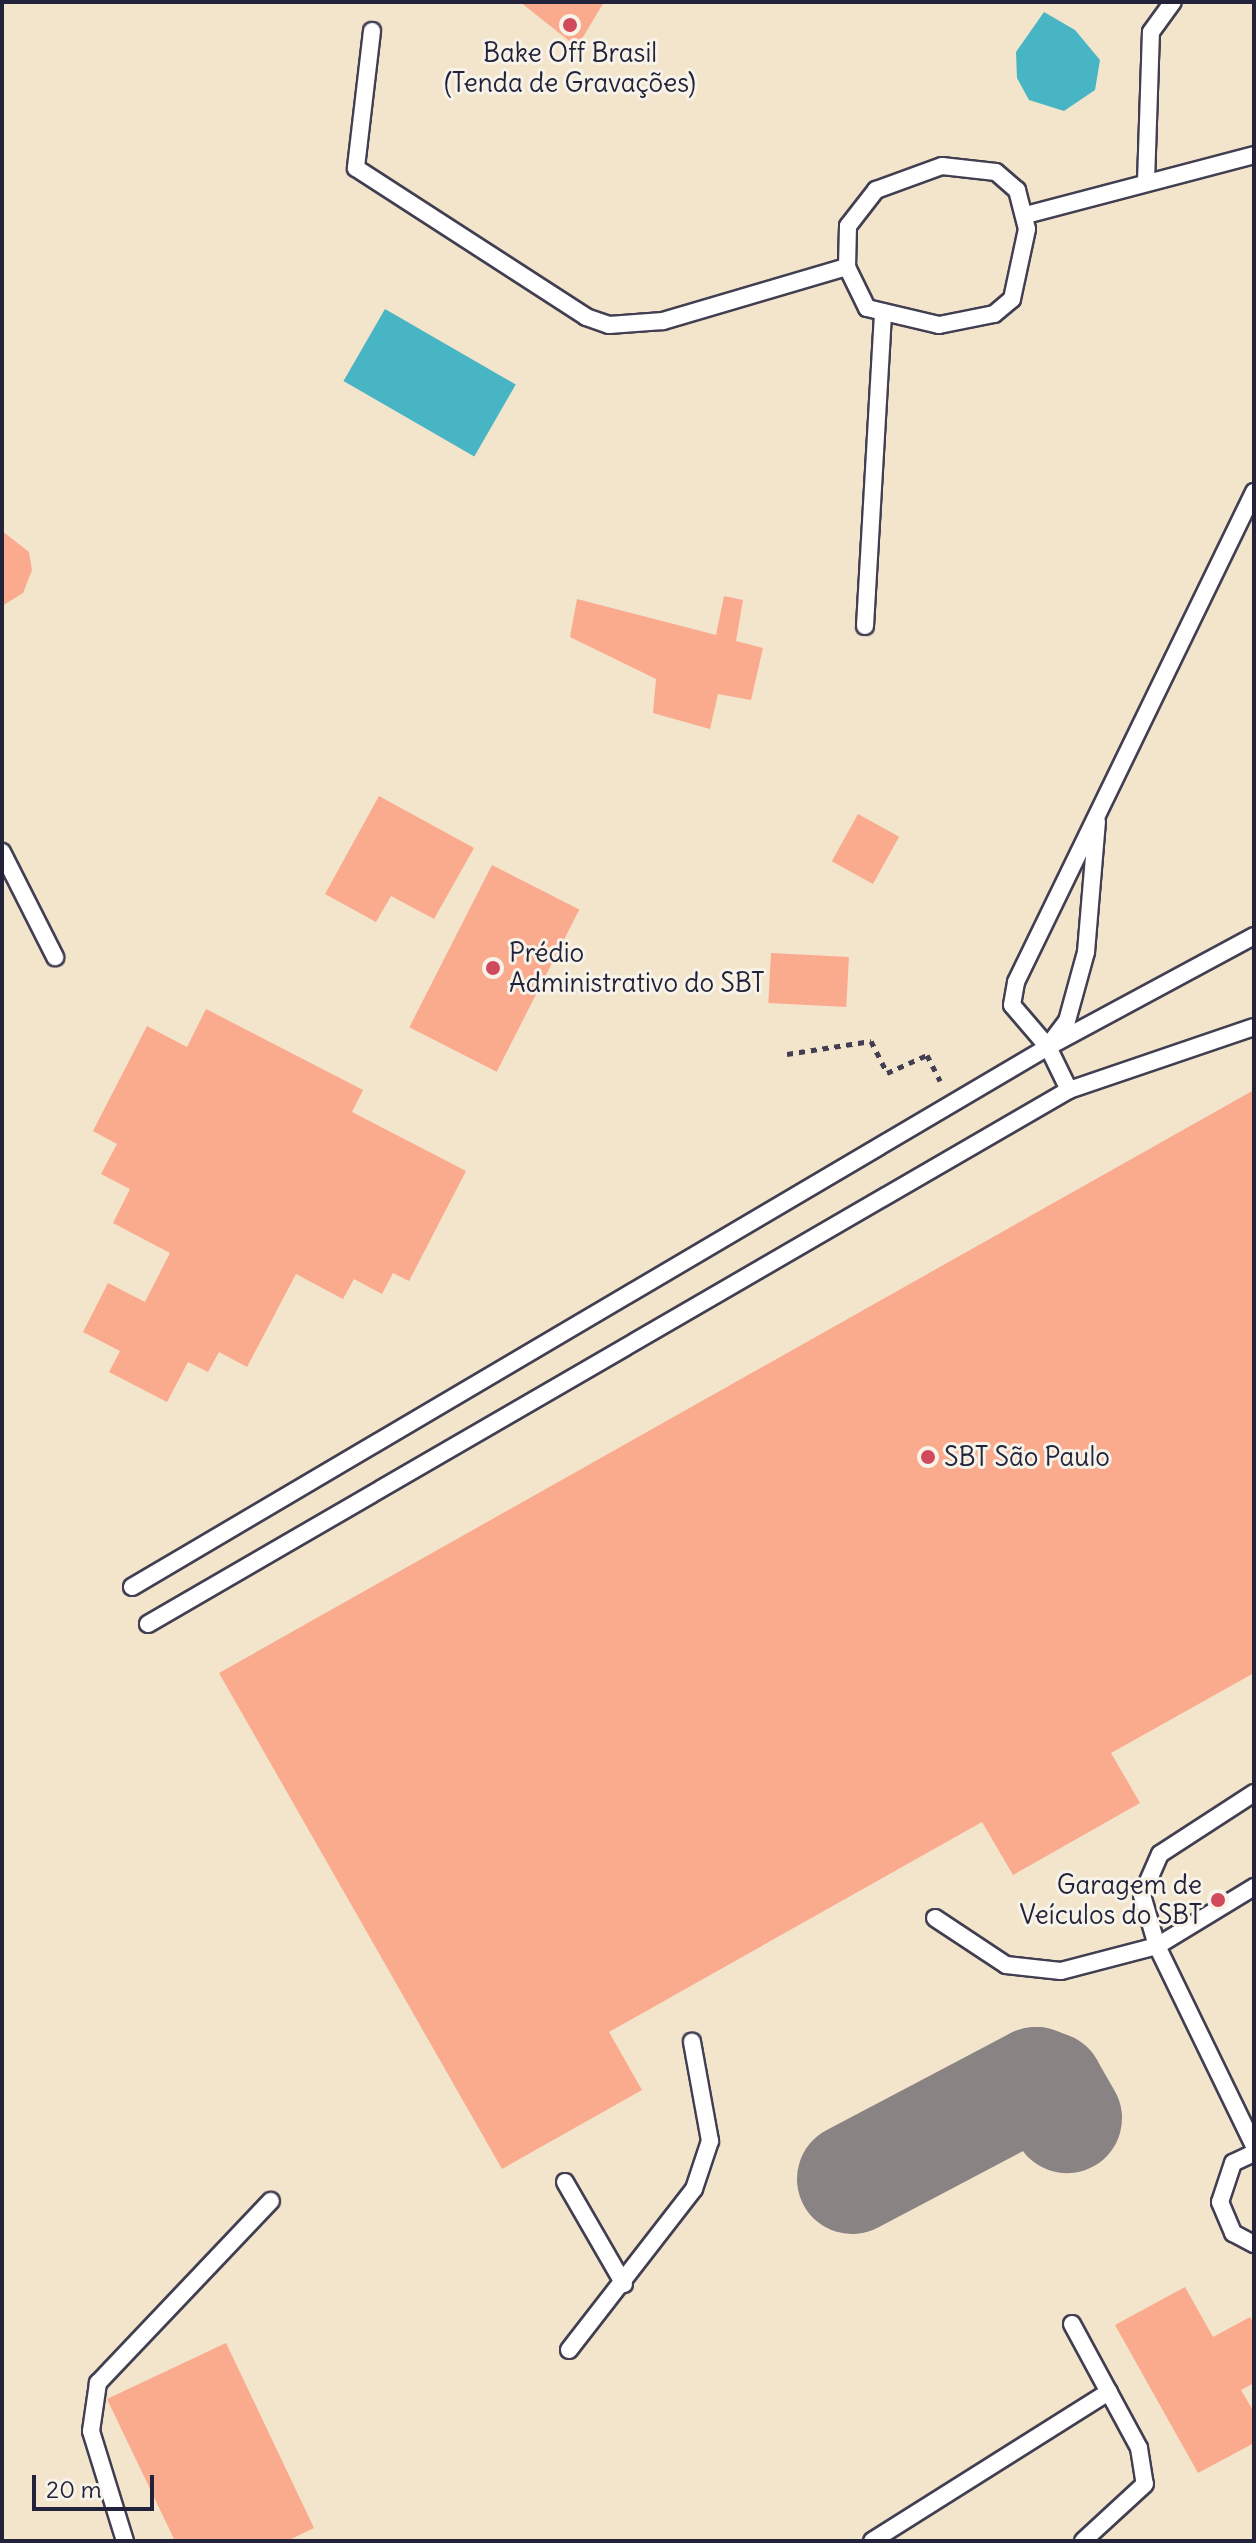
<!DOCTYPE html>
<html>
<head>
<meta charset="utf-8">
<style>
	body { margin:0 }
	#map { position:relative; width:1256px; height:2543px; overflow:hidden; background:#f3e4cc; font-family:Delius,sans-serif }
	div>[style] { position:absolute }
	.water>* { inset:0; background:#48b5c4; transform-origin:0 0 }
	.taxiway>* { height:110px; margin:-55px; padding:0 55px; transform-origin:55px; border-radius:55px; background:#8a8384 }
	.building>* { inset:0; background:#faaa8d; transform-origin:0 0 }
	.path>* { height:5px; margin-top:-2.5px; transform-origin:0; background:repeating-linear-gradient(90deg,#413f51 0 6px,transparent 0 12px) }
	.roads { filter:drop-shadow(2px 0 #413f51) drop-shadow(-2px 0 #413f51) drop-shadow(0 2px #413f51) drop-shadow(0 -2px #413f51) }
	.lane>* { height:16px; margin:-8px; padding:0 8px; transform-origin:8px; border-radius:8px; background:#fff }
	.dots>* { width:22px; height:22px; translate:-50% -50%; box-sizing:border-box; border:4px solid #f7f3e8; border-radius:50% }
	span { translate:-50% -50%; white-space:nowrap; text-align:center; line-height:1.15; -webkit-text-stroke:6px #f7f3e8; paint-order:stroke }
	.poi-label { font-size:26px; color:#22223b }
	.left { translate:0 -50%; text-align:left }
	.right { translate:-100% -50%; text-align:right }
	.frame { position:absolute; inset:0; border:4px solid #22223b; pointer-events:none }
	.scale { position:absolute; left:32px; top:2475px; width:122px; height:36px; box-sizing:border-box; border:4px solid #22223b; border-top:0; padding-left:10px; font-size:24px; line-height:28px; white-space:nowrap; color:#22223b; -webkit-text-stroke:6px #f7f3e8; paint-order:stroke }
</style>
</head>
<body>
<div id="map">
	<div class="water">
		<i style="clip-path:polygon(1044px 12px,1075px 30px,1100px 60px,1095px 90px,1064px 111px,1029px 100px,1017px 78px,1016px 52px)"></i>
		<i style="left:385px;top:309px;width:151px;height:83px;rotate:30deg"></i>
	</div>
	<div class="taxiway">
		<i style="left:852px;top:2179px;width:208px;rotate:-27.8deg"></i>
		<i style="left:1036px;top:2082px;width:14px;rotate:21deg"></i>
		<i style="left:1049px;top:2087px;width:36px;rotate:60deg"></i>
	</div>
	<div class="building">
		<i style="clip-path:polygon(520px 2px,604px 2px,577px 47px)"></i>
		<i style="clip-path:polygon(2px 531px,29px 552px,32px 570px,23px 593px,2px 606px)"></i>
		<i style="clip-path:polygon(724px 596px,743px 600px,736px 641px,763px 648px,751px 700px,718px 694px,710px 729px,653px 713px,656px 679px,570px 637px,577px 599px,716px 635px)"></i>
		<i style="clip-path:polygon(379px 796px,474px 848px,434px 919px,391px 896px,376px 922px,325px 894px)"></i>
		<i style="left:858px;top:814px;width:47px;height:54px;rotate:29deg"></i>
		<i style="left:492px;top:865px;width:98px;height:182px;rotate:27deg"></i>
		<i style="left:771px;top:953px;width:78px;height:50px;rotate:3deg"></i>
		<i style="clip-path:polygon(206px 1009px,363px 1090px,352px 1112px,466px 1171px,409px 1281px,393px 1273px,382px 1294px,354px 1279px,343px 1299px,296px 1274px,247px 1367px,219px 1352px,208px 1372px,188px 1362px,167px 1402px,109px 1372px,120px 1351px,83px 1332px,108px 1283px,145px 1302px,170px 1253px,113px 1223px,130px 1189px,101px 1174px,117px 1144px,93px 1131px,147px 1026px,187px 1047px)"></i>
		<i style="clip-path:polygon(1254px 1090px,1254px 1673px,1111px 1753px,1140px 1803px,1013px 1875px,982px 1822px,609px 2032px,642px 2090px,502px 2169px,219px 1673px)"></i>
		<i style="clip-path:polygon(1185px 2287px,1213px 2337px,1250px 2317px,1254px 2324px,1254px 2383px,1241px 2390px,1254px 2412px,1254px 2443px,1198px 2473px,1115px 2325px)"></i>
		<i style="clip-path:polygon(226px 2343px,314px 2528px,287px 2541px,175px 2541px,107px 2399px)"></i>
	</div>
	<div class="path">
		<i style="left:787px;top:1054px;width:85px;rotate:-8.8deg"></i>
		<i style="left:871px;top:1041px;width:36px;rotate:63deg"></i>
		<i style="left:887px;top:1073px;width:44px;rotate:-24.2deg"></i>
		<i style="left:927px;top:1055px;width:29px;rotate:63deg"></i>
	</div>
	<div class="roads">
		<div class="lane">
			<i style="left:372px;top:31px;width:138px;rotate:96.7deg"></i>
			<i style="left:356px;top:168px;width:274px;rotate:32.9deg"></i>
			<i style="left:586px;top:317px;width:24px;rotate:19deg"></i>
			<i style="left:609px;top:325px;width:54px;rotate:-4.2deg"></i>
			<i style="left:663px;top:321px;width:192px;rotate:-16.4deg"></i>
			<i style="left:942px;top:166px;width:54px;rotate:6.3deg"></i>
			<i style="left:996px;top:172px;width:28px;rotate:41deg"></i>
			<i style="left:1017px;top:190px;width:40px;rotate:75.6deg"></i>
			<i style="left:1027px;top:229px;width:72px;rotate:102.1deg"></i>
			<i style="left:1012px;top:299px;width:23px;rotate:140deg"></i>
			<i style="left:994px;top:314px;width:56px;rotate:168.7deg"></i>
			<i style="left:939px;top:325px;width:74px;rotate:-166.7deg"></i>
			<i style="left:867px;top:308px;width:46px;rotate:-116deg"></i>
			<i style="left:847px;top:267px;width:41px;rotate:-88.6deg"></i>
			<i style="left:848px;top:226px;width:46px;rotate:-52.1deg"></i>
			<i style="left:876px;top:190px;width:70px;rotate:-20deg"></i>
			<i style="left:1146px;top:182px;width:150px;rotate:-88.1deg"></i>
			<i style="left:1151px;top:32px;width:37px;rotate:-54deg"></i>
			<i style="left:1026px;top:215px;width:236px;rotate:-14.7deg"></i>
			<i style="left:865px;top:626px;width:312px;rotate:-86.7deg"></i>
			<i style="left:2px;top:852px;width:118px;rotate:63.2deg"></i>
			<i style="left:1051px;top:1042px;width:26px;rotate:-53deg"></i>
			<i style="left:1067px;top:1021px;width:72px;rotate:-74.6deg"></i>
			<i style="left:1086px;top:952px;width:131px;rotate:-85.2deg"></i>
			<i style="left:1069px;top:1090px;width:48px;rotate:-116deg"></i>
			<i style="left:1048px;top:1047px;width:55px;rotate:-130.6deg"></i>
			<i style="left:1012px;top:1005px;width:23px;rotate:-80deg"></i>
			<i style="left:1016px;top:982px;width:545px;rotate:-64.09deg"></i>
			<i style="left:132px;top:1587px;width:1063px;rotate:-30.52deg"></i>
			<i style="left:1048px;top:1047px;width:234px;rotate:-28.3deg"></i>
			<i style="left:148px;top:1624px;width:1065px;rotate:-30.11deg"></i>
			<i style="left:1069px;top:1090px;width:195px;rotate:-18.8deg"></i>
			<i style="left:1254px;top:1793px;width:112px;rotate:147deg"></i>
			<i style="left:1160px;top:1854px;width:45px;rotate:113.7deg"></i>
			<i style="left:1142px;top:1895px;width:53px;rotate:73.6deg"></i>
			<i style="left:1157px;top:1946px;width:222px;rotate:64.1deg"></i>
			<i style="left:935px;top:1918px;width:85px;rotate:33.5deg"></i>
			<i style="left:1006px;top:1965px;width:55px;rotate:6.2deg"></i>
			<i style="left:1061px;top:1971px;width:99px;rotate:-14.6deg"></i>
			<i style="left:1157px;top:1946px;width:114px;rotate:-31.3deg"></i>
			<i style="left:1254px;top:2153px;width:23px;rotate:155deg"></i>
			<i style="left:1233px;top:2163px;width:41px;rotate:108.4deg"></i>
			<i style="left:1220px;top:2202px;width:34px;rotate:67deg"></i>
			<i style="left:1233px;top:2233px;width:24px;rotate:28deg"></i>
			<i style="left:565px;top:2182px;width:118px;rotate:60deg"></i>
			<i style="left:1072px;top:2324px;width:141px;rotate:61.6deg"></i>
			<i style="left:1139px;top:2448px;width:36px;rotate:81deg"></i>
			<i style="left:1145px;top:2484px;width:84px;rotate:137.4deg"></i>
			<i style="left:569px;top:2350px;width:204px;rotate:-52.2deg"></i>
			<i style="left:694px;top:2189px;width:51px;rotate:-71.6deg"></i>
			<i style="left:710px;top:2141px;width:101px;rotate:-100.3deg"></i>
			<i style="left:125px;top:2541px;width:115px;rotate:-107.2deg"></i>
			<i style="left:91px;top:2431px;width:49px;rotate:-81.7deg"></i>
			<i style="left:98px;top:2383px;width:251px;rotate:-46.5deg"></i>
			<i style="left:872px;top:2541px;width:280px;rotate:-32.2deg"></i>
		</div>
	</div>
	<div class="dots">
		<i style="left:570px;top:25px;background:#d1495b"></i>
		<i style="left:493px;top:968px;background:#d1495b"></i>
		<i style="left:928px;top:1457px;background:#d1495b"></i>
		<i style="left:1218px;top:1900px;background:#d1495b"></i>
	</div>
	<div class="poi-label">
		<span style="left:570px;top:68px">Bake Off Brasil<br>(Tenda de Gravações)</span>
		<span class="left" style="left:509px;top:968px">Prédio<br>Administrativo do SBT</span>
		<span class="left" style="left:944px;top:1457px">SBT São Paulo</span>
		<span class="right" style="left:1202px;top:1900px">Garagem de<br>Veículos do SBT</span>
	</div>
	<div class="frame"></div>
	<div class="scale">20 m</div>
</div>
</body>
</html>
